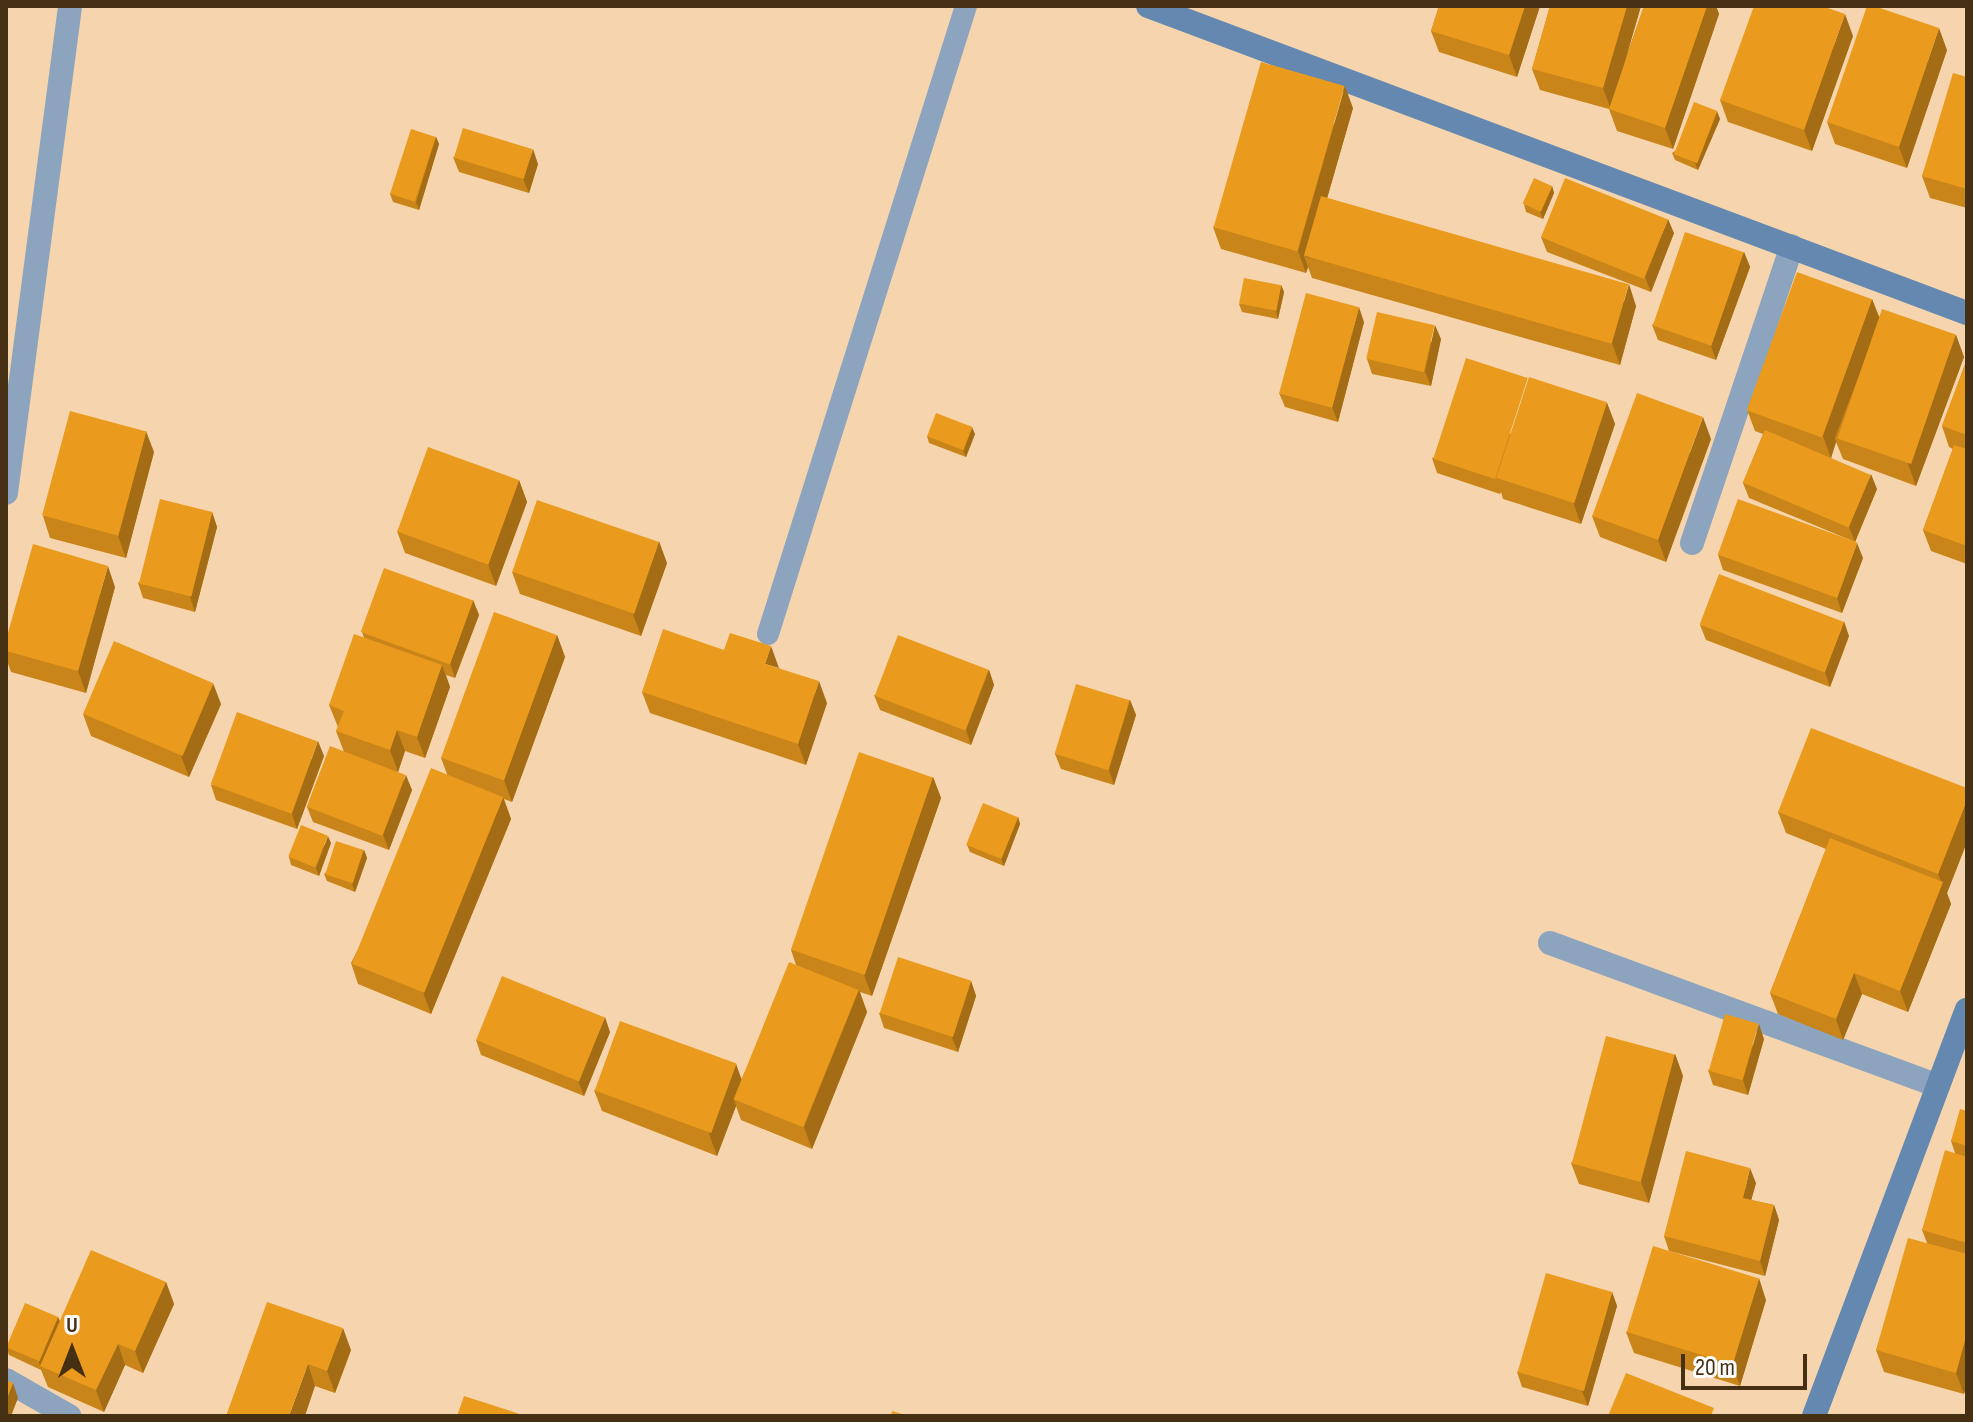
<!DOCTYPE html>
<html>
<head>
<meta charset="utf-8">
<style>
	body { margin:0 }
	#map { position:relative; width:1973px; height:1422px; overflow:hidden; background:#f6d5ae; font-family:"Sofia Sans Condensed",sans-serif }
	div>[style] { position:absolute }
	.lane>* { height:22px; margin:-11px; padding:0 11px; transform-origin:11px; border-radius:11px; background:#8ca4be }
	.street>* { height:24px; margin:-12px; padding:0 12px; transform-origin:12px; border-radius:12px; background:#8ca4be }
	.secondary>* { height:24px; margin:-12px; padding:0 12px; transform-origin:12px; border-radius:12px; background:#6488af }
	.wall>* { inset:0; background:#c98519 }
	.shaded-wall>* { inset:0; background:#a46c14 }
	.building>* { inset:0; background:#ea9b1d; transform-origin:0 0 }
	span { translate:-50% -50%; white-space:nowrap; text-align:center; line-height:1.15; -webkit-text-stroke:6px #fcfcfc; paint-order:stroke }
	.frame { position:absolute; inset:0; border:8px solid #463014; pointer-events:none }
	.north { position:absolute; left:32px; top:1310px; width:80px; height:80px; -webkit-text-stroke:6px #fcfcfc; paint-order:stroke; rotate:0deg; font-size:22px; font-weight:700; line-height:32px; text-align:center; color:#463014 }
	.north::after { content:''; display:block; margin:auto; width:28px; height:36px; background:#463014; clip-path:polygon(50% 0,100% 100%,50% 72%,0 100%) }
	.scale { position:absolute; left:1681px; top:1354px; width:126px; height:36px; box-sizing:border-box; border:4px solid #463014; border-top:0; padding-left:10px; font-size:24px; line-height:28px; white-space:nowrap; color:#463014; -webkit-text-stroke:6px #fcfcfc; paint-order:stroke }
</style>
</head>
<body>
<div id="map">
	<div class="lane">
		<i style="left:768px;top:634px;width:658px;rotate:-72.5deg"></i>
	</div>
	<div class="street">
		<i style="left:6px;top:493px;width:491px;rotate:-82.5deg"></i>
		<i style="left:1692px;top:543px;width:313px;rotate:-71.4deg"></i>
		<i style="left:1550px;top:943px;width:411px;rotate:20.2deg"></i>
		<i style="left:6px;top:1380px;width:73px;rotate:29.7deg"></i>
	</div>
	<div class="secondary">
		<i style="left:1148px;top:6px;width:875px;rotate:20.55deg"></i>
		<i style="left:1814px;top:1416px;width:434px;rotate:-69.4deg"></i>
	</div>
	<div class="wall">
		<i style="clip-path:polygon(1439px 6px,1540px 6px,1517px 77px,1439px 52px,1431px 31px)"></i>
		<i style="clip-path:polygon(1550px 6px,1641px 6px,1625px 60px,1644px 6px,1716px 6px,1719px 14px,1673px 149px,1617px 131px,1609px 109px,1540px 90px,1532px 69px)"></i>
		<i style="clip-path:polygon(1853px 36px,1812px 151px,1728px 122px,1720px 100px)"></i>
		<i style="clip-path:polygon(1947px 50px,1907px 168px,1835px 144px,1827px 122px)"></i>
		<i style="clip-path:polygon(1967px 77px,1967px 208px,1930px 198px,1922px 176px)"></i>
		<i style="clip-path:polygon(1353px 108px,1327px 198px,1636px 306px,1620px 365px,1312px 278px,1308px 267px,1306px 273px,1221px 249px,1213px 227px)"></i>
		<i style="clip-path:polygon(1720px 119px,1698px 170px,1675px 160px,1672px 153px)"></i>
		<i style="clip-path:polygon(436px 137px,439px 144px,419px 210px,393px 202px,390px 194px)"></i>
		<i style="clip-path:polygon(453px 157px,538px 164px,529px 193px,459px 172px)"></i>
		<i style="clip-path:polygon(1552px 186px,1554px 193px,1543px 219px,1526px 212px,1524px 204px)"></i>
		<i style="clip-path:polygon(1674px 233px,1651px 292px,1547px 252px,1541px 237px)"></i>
		<i style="clip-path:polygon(1744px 252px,1750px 267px,1716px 360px,1658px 340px,1652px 325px)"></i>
		<i style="clip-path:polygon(1281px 285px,1284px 292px,1278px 319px,1242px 312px,1239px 304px)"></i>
		<i style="clip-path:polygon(1872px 299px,1879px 316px,1956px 335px,1964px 357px,1916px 486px,1843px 459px,1836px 442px,1831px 458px,1877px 489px,1855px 542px,1749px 498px,1743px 483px,1763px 434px,1755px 431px,1747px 410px)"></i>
		<i style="clip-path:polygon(1364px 322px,1338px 422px,1285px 407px,1279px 393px)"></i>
		<i style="clip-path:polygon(1441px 339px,1431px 386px,1372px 374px,1367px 359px)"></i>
		<i style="clip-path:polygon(1967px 359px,1967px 564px,1931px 551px,1923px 530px,1953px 449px,1949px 447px,1942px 426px)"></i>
		<i style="clip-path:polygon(1607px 403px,1615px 424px,1581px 524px,1503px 499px,1501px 492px,1500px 494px,1437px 473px,1432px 458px)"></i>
		<i style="clip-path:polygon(975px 434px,966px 457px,929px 443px,927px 436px)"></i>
		<i style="clip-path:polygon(1711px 439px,1666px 562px,1600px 537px,1592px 516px)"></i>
		<i style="clip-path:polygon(154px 452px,126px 558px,50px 538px,43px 516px)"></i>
		<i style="clip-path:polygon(519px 480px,527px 502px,496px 586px,405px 553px,397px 531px)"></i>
		<i style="clip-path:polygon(212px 512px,217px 527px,195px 612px,143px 598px,138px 583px)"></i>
		<i style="clip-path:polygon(1718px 555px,1863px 558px,1842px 613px,1723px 570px)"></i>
		<i style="clip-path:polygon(667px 563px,641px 636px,520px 594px,512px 572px)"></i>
		<i style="clip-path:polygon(115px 587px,86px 693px,11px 672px,6px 658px,6px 640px)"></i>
		<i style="clip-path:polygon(473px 600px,479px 615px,455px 678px,446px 675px,450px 687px,425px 758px,405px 751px,398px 772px,412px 790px,389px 850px,313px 822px,307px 807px,344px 752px,336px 731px,338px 727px,329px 705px,364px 638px,362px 632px)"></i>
		<i style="clip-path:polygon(1700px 625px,1849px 636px,1830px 687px,1706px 640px)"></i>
		<i style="clip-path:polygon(557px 635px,565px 657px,512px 802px,504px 799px,511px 819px,431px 1014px,358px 984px,351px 963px,447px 774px,441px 758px)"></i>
		<i style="clip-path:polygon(779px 668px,827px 703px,806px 765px,650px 713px,642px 692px)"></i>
		<i style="clip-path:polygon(989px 670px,994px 685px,971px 745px,880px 710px,874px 695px)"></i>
		<i style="clip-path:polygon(1130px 700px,1136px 715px,1114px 785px,1061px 769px,1055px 754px)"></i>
		<i style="clip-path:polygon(221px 704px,189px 777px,91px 736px,83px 714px)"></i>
		<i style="clip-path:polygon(324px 756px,297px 829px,216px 800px,211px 785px)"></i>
		<i style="clip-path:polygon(933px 777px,941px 798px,872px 996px,860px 992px,867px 1012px,812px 1149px,741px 1120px,736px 1106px,717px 1156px,602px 1111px,594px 1090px,736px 1064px,741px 1080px,796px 965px,791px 950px)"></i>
		<i style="clip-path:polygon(1967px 788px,1967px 842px,1947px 893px,1951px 904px,1908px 1012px,1862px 994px,1843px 1040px,1778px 1014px,1770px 993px,1826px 849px,1786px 833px,1778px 812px)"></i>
		<i style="clip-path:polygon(1018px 817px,1020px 824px,1004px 866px,970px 852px,967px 845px)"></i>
		<i style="clip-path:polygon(331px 843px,319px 876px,291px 865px,289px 857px)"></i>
		<i style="clip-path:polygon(364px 850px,367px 858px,355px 892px,327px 881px,324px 874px)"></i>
		<i style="clip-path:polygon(971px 981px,976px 996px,958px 1052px,884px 1028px,879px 1013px)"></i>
		<i style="clip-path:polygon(610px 1032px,584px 1096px,481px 1055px,476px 1040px)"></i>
		<i style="clip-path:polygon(1764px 1039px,1748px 1095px,1713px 1085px,1708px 1070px)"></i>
		<i style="clip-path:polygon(1675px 1054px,1683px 1076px,1649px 1203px,1579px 1184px,1571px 1163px)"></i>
		<i style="clip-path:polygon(1967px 1111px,1967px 1382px,1964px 1394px,1884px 1372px,1876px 1350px,1927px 1243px,1922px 1230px,1955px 1153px,1951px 1141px)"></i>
		<i style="clip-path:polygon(1756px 1183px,1751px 1200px,1774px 1205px,1779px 1220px,1765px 1276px,1669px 1251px,1664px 1236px)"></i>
		<i style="clip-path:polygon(166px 1282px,174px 1304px,143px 1373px,125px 1365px,104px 1412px,48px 1387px,41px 1370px,9px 1355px,6px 1347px,58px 1317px,60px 1321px)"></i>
		<i style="clip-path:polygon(1612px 1292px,1617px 1306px,1588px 1406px,1522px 1387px,1517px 1372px)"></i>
		<i style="clip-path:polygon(1766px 1300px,1740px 1386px,1634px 1353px,1626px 1332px)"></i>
		<i style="clip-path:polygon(267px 1302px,351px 1350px,335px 1393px,315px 1386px)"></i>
	</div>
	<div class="shaded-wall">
		<i style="clip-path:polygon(1525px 6px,1540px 6px,1517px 77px,1509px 55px)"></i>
		<i style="clip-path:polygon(1627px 6px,1641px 6px,1611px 110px,1603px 88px)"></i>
		<i style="clip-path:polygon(1707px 6px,1716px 6px,1719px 14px,1673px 149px,1665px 128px)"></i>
		<i style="clip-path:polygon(1845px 14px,1853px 36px,1812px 151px,1804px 130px)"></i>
		<i style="clip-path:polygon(1939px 28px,1947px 50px,1907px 168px,1899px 147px)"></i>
		<i style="clip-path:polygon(1345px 86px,1353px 108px,1310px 258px,1304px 256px,1308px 267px,1306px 273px,1298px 251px)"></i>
		<i style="clip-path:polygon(1717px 111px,1720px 119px,1698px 170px,1695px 163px)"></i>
		<i style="clip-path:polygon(436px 137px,439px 144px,419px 210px,416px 202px)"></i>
		<i style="clip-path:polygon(533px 149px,538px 164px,529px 193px,523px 179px)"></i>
		<i style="clip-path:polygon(1552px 186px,1554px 193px,1543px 219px,1540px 212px)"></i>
		<i style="clip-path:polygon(1668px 219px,1674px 233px,1651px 292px,1645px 277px)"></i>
		<i style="clip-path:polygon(1744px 252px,1750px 267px,1716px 360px,1711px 346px)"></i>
		<i style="clip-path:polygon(1629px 284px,1636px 306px,1620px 365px,1612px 343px)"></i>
		<i style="clip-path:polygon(1281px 285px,1284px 292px,1278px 319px,1276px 311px)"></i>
		<i style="clip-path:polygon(1872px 299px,1880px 320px,1835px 438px,1836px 442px,1831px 458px,1823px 436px)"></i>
		<i style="clip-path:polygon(1359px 307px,1364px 322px,1338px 422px,1332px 407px)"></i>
		<i style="clip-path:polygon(1435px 325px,1441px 339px,1431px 386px,1425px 372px)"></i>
		<i style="clip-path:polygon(1956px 335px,1964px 357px,1916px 486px,1908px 464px)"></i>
		<i style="clip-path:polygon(1607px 403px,1615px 424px,1581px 524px,1573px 502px)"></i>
		<i style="clip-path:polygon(1703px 417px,1711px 439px,1666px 562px,1658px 540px)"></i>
		<i style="clip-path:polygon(972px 427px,975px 434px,966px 457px,963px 450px)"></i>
		<i style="clip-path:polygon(146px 431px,154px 452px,126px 558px,118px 536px)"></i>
		<i style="clip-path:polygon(1871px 474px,1877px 489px,1855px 542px,1849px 527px)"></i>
		<i style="clip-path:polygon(519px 480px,527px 502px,496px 586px,488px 564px)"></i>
		<i style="clip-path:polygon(212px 512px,217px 527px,195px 612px,190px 597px)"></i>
		<i style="clip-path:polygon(659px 541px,667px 563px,641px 636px,633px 614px)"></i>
		<i style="clip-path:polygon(1857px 543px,1863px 558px,1842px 613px,1837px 598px)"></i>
		<i style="clip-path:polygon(108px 566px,115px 587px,86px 693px,78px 671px)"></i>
		<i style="clip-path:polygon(473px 600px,479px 615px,455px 678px,450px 663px)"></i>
		<i style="clip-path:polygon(1844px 621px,1849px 636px,1830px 687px,1825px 672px)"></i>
		<i style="clip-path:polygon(557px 635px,565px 657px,512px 802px,504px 780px)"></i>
		<i style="clip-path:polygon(771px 646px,779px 668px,765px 664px)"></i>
		<i style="clip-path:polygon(442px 665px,450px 687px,425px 758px,417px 737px)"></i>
		<i style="clip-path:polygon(989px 670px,994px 685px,971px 745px,966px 730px)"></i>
		<i style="clip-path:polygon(819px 681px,827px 703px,806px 765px,798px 744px)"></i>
		<i style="clip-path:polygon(213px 683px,221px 704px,189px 777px,181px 756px)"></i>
		<i style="clip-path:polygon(1130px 700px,1136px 715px,1114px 785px,1109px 770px)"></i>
		<i style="clip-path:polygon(397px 730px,405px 751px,398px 772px,390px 750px)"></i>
		<i style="clip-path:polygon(318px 741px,324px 756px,297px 829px,292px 814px)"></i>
		<i style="clip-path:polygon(406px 775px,412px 790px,389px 850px,383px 835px)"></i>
		<i style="clip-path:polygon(933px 777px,941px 798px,872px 996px,864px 975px)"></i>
		<i style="clip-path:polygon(503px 797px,511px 819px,431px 1014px,423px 992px)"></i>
		<i style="clip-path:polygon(1967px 800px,1967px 842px,1947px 893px,1951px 904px,1908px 1012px,1900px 991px,1942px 884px,1938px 874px)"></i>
		<i style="clip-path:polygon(1018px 817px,1020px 824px,1004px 866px,1001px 858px)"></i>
		<i style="clip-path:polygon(328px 836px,331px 843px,319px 876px,316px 868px)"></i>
		<i style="clip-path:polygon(364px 850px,367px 858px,355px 892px,352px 884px)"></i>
		<i style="clip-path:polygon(1854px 973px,1862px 994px,1843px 1040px,1836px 1019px)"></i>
		<i style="clip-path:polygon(971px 981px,976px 996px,958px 1052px,952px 1038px)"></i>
		<i style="clip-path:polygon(859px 990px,867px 1012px,812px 1149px,804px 1127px)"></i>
		<i style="clip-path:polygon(605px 1017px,610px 1032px,584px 1096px,578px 1081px)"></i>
		<i style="clip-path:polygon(1759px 1024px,1764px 1039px,1748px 1095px,1743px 1080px)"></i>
		<i style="clip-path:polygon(1675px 1054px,1683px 1076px,1649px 1203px,1641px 1182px)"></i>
		<i style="clip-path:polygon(736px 1064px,744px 1086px,734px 1099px,736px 1106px,717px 1156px,709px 1134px)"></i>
		<i style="clip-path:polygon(1750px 1168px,1756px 1183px,1748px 1212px,1743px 1198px)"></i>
		<i style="clip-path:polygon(1774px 1205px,1779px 1220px,1765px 1276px,1760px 1261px)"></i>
		<i style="clip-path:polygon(1759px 1278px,1766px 1300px,1740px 1386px,1732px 1364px)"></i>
		<i style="clip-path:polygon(166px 1282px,174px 1304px,143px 1373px,135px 1351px)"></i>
		<i style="clip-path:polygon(1612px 1292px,1617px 1306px,1588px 1406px,1582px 1391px)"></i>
		<i style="clip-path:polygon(58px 1317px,61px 1325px,40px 1366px,39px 1362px)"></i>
		<i style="clip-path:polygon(343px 1328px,351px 1350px,335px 1393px,327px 1371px)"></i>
		<i style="clip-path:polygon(1967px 1333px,1967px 1382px,1964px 1394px,1956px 1373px)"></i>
		<i style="clip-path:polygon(118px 1344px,125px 1365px,104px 1412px,96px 1390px)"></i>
		<i style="clip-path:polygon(308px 1364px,315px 1386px,305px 1416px,289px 1416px)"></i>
		<i style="clip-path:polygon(13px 1383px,18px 1398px,11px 1416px,6px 1416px,6px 1401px)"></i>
	</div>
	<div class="building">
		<i style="clip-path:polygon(1439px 6px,1525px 6px,1509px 55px,1431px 31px)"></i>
		<i style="clip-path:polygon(1550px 6px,1627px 6px,1603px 88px,1532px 69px)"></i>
		<i style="clip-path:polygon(1644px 6px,1707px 6px,1665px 128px,1609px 109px)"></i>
		<i style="clip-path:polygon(1754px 6px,1822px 6px,1845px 14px,1804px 130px,1720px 100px)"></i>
		<i style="clip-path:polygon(1867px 6px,1874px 6px,1939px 28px,1899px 147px,1827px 122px)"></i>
		<i style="left:1261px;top:62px;width:87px;height:172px;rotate:16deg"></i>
		<i style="clip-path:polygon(1953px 73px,1967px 77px,1967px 189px,1922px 176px)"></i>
		<i style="left:1694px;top:102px;width:25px;height:56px;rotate:21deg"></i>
		<i style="left:463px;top:128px;width:73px;height:31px;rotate:17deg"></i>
		<i style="left:411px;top:129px;width:26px;height:68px;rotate:18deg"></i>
		<i style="left:1534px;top:178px;width:20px;height:28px;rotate:24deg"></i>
		<i style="left:1565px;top:178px;width:111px;height:64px;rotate:22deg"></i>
		<i style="left:1321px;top:196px;width:320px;height:62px;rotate:16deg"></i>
		<i style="left:1685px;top:232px;width:62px;height:99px;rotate:19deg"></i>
		<i style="left:1797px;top:272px;width:80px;height:147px;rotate:20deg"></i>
		<i style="left:1244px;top:278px;width:38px;height:26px;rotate:11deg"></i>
		<i style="left:1306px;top:293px;width:55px;height:104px;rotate:15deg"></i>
		<i style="left:1882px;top:309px;width:78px;height:137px;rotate:19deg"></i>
		<i style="left:1377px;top:312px;width:59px;height:48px;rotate:13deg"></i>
		<i style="left:1466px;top:358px;width:65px;height:106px;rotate:18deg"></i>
		<i style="clip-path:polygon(1967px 359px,1967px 435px,1942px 426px)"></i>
		<i style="left:1529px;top:377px;width:82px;height:106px;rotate:18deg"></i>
		<i style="left:1637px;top:393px;width:70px;height:131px;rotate:20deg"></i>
		<i style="left:70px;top:411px;width:79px;height:108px;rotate:15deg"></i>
		<i style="left:936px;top:413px;width:39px;height:25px;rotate:21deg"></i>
		<i style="left:1765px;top:430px;width:115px;height:57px;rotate:23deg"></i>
		<i style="clip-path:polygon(1954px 445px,1967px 449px,1967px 546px,1923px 530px)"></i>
		<i style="left:428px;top:447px;width:97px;height:90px;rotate:20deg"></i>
		<i style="left:160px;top:499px;width:54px;height:87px;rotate:14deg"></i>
		<i style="left:1738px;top:499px;width:127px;height:59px;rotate:20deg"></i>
		<i style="left:537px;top:500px;width:129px;height:76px;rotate:19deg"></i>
		<i style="clip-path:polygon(33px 544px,108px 566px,78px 671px,6px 651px,6px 640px)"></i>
		<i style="left:384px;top:568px;width:95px;height:68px;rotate:20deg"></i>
		<i style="left:1719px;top:574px;width:134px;height:54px;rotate:21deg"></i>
		<i style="left:494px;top:612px;width:67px;height:155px;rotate:20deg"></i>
		<i style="clip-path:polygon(663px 629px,724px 650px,730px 633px,771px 646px,765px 664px,819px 681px,798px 744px,642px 692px)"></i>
		<i style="clip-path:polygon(354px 634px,442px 665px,417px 737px,397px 730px,390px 750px,336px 731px,344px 711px,329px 705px)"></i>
		<i style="left:898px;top:635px;width:97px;height:65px;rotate:21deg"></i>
		<i style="left:114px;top:641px;width:108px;height:79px;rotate:23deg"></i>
		<i style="left:1076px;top:684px;width:56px;height:73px;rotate:17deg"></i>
		<i style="left:237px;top:712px;width:86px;height:77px;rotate:20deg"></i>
		<i style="clip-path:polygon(1811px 728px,1967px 788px,1967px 800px,1938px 874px,1778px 812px)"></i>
		<i style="left:330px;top:746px;width:81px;height:65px;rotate:21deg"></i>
		<i style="left:859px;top:752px;width:78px;height:209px;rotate:19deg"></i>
		<i style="left:431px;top:768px;width:78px;height:211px;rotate:22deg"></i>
		<i style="left:983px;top:803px;width:38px;height:45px;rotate:22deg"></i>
		<i style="left:301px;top:825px;width:29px;height:34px;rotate:22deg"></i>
		<i style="clip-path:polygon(1830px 838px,1943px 882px,1900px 991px,1854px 973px,1836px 1019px,1770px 993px)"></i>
		<i style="left:336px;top:841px;width:29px;height:35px;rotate:18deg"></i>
		<i style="left:898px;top:957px;width:77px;height:59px;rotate:18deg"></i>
		<i style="left:789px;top:962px;width:75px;height:148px;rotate:22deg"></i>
		<i style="left:502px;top:976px;width:111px;height:69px;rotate:22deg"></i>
		<i style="left:1725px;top:1014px;width:35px;height:59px;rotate:16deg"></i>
		<i style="left:620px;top:1021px;width:124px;height:74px;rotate:20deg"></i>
		<i style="left:1606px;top:1036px;width:71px;height:132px;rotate:15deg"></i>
		<i style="clip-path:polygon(1960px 1109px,1967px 1111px,1967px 1146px,1951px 1141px)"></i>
		<i style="clip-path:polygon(1945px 1150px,1967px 1157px,1967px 1243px,1922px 1230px)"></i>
		<i style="clip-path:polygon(1686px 1151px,1750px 1168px,1743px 1198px,1774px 1205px,1760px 1261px,1664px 1236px)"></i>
		<i style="clip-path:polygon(1908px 1238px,1967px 1254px,1967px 1333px,1956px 1373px,1876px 1350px)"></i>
		<i style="left:1653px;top:1246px;width:111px;height:90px;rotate:17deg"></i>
		<i style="clip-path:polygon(91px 1250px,166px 1282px,135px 1351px,118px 1344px,96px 1390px,40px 1366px)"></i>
		<i style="left:1546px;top:1273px;width:69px;height:103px;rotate:16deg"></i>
		<i style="clip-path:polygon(267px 1302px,343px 1328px,327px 1371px,308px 1364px,289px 1416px,226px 1416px)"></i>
		<i style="left:25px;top:1303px;width:36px;height:48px;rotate:23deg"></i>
		<i style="clip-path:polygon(1626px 1373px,1714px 1408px,1711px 1416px,1608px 1416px)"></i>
		<i style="clip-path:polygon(6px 1380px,13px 1383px,6px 1401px)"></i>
		<i style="clip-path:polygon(464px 1396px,526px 1416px,457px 1416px)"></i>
		<i style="clip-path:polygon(892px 1411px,909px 1416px,891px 1416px)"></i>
	</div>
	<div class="frame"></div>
	<div class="north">U</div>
	<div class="scale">20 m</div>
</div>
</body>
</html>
